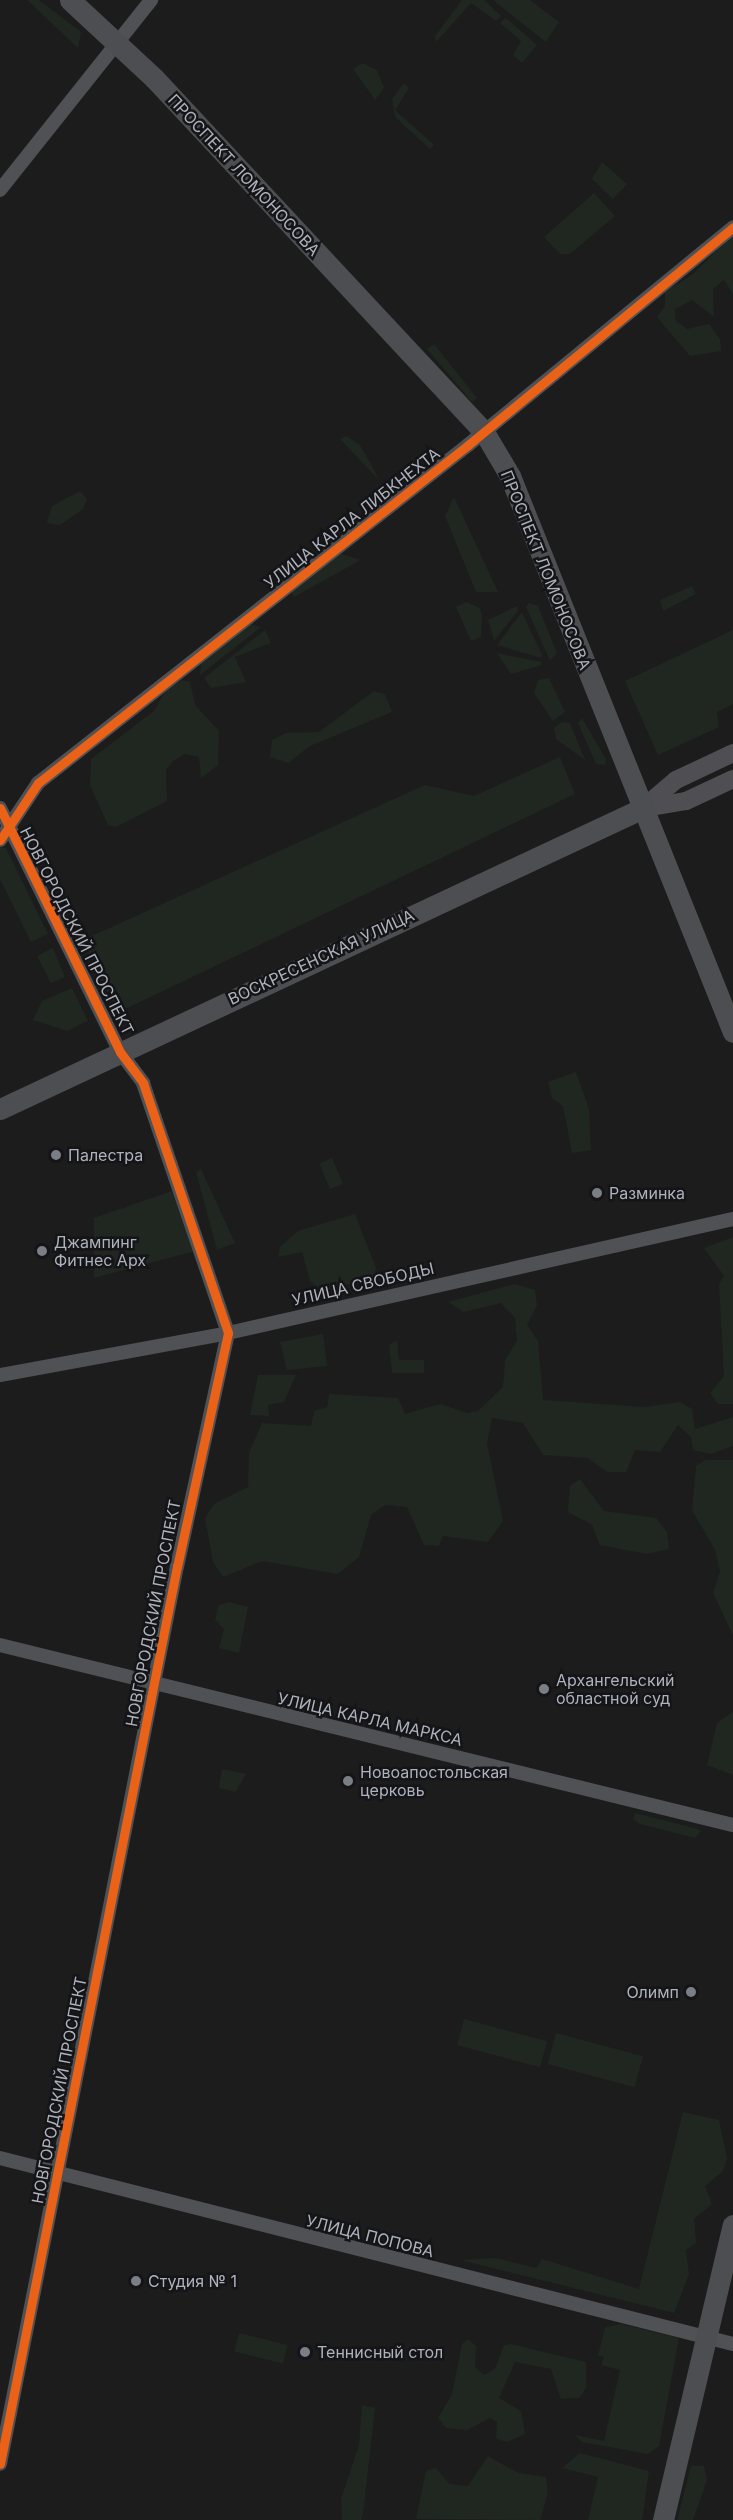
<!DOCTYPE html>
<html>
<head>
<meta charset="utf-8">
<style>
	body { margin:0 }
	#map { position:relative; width:733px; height:2520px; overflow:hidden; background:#1c1c1c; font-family:Inter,sans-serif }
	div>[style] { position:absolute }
	.green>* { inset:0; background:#1f2720; transform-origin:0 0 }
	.minor>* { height:14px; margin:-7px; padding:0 7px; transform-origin:7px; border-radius:7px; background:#4f5155 }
	.secondary>* { height:18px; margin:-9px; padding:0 9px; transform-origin:9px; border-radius:9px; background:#4f4f53 }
	.primary>* { height:21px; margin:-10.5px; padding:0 10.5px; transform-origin:10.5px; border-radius:10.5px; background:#4d4e51 }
	.cycleway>* { height:9px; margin:-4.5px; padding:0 4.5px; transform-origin:4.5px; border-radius:4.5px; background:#ea6118 }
	.dots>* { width:16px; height:16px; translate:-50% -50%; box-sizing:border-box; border:3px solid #151518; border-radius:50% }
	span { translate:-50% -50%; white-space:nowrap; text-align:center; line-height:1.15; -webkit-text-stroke:5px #151518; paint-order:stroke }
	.street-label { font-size:16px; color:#adb2bd }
	.poi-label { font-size:16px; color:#adb2bd }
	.left { translate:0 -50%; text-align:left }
	.right { translate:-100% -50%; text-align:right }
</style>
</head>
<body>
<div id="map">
	<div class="green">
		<i style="clip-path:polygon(27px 0,39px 0,81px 32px,78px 48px)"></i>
		<i style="clip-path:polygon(462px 0,484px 0,501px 16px,496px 21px,471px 3px,436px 42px,435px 36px)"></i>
		<i style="clip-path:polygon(493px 0,530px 0,559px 22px,546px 42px)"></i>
		<i style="clip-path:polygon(506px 18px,537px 45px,522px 63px,513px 55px,521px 41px,500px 23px)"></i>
		<i style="clip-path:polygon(362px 63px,377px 70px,384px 88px,375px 100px,353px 69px)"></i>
		<i style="clip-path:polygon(404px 83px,409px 88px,395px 110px,434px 145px,430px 149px,395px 117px,392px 99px)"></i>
		<i style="clip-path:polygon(602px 162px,627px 184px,613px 199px,592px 179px)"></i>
		<i style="clip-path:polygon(594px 193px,615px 216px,570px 254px,560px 254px,544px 237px)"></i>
		<i style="clip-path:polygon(733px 234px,733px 294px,724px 280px,713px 289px,714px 317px,692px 300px,675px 309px,676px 321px,687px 329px,709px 324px,720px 339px,721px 351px,690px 356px,657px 317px,665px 306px,665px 292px,693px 274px)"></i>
		<i style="clip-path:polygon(434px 344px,477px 398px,472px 402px,427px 349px)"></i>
		<i style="clip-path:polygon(347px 436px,360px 445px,380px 481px,340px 439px)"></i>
		<i style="clip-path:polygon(80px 491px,87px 499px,83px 509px,60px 525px,47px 523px,52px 506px)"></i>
		<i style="clip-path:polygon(454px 497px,498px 592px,476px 592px,445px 516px)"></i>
		<i style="clip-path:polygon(338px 553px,361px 560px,294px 597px,289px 590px)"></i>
		<i style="clip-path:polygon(692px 586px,696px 594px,663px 611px,660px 600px)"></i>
		<i style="clip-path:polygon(466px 602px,480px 608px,482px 616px,481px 637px,471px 641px,456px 607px)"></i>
		<i style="clip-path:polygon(529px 603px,538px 606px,557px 653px,550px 661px,526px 607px)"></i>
		<i style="clip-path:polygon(517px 606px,518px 611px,494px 641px,488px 620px)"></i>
		<i style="clip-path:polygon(522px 612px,542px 655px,541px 658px,497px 645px)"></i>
		<i style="clip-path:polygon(249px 624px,261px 627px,200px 675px,201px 663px)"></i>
		<i style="clip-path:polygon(265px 630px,271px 643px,235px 657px,246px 682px,211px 688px,204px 678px)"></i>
		<i style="clip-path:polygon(733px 630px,733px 704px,717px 712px,719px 727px,658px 755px,625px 681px)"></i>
		<i style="clip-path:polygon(497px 653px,541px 662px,542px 665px,511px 674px)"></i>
		<i style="clip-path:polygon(549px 678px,565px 712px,553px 721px,534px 693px,538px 680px)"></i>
		<i style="clip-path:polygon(182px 680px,190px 682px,195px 705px,219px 731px,218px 765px,201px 778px,199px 757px,185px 754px,173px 761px,166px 770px,167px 801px,116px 827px,108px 825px,90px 785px,91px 759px,154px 711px,165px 691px)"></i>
		<i style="clip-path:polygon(374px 691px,385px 694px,392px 712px,310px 746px,288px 763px,270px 757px,272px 740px,286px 733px,319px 732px)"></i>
		<i style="clip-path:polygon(582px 718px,606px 759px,605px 765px,596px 764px,578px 723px)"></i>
		<i style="clip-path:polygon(562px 722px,570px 723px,585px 760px,556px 739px,554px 728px)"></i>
		<i style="clip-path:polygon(560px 757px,575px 794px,117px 1013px,83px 940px,425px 785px,474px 796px)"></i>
		<i style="clip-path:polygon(0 847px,6px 848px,48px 934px,31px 942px,0 879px)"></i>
		<i style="clip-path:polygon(53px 948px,65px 977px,51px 983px,37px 956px)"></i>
		<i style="clip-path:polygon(72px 988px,88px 1021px,67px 1031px,33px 1020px,42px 1001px)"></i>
		<i style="clip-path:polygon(576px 1072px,589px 1109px,591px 1150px,572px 1153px,563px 1106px,552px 1098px,548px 1082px)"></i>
		<i style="left:332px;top:1158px;width:28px;height:14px;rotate:67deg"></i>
		<i style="clip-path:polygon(201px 1169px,235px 1243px,217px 1250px,196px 1172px)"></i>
		<i style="clip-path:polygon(172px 1191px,195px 1251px,94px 1278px,94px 1218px)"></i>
		<i style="clip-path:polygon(355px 1214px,376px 1268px,374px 1278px,322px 1291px,310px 1281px,302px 1252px,278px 1257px,280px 1247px,298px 1231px)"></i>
		<i style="clip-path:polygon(733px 1237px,733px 1404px,718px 1404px,710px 1393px,724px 1376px,719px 1284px,724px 1276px,704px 1248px)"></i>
		<i style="clip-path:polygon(515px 1284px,535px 1290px,537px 1305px,527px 1325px,538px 1341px,543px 1400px,646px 1407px,680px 1402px,692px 1409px,695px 1429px,733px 1417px,733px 1446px,710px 1454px,693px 1450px,691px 1437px,678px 1425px,660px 1452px,635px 1450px,626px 1472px,607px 1472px,588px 1458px,543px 1455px,523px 1423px,492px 1418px,487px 1443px,503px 1521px,488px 1542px,443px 1536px,439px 1546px,424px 1545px,407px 1507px,385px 1505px,371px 1515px,359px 1557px,338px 1574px,262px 1561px,223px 1577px,213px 1562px,205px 1518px,214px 1504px,248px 1487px,249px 1453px,262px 1423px,311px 1426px,314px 1411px,327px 1407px,329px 1394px,398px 1398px,405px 1414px,440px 1404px,467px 1413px,478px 1411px,503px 1387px,505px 1360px,517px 1341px,515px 1318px,501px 1303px,464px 1312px,448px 1302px)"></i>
		<i style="clip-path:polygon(323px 1334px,327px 1366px,287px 1370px,280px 1342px)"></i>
		<i style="clip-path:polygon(397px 1340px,399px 1360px,424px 1360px,424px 1373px,392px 1373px,389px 1345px)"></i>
		<i style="clip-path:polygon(258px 1375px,296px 1375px,284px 1402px,268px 1405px,269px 1416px,250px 1415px)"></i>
		<i style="clip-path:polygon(705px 1460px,733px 1460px,733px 1635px,713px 1593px,720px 1571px,715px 1550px,692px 1510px,696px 1466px)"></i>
		<i style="clip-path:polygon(580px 1479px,604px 1511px,656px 1518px,667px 1532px,669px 1549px,647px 1554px,600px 1545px,592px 1525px,568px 1512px,570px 1486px)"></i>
		<i style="clip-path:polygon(229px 1602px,248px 1607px,239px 1653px,219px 1648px,224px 1629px,215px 1620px,219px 1605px)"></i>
		<i style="clip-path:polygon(733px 1712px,733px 1775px,707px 1765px,717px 1723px)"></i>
		<i style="clip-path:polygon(222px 1769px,246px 1774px,236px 1792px,219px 1788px)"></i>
		<i style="clip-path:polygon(635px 1813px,698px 1829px,701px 1831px,695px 1838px,640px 1824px,633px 1819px)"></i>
		<i style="left:464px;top:2019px;width:86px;height:27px;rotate:15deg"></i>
		<i style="left:556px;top:2033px;width:90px;height:32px;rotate:15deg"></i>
		<i style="clip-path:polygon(683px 2112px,719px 2120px,727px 2158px,723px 2171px,705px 2186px,712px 2204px,694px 2219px,696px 2243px,686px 2250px,689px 2274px,674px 2313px,461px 2260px,496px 2258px,536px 2268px,542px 2259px,639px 2289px)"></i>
		<i style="clip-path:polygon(621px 2324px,679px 2338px,659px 2446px,648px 2454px,582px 2442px,575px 2435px,604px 2441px,620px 2370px,601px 2365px,604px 2357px,598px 2356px,605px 2327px)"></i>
		<i style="left:239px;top:2333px;width:50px;height:19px;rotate:14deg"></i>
		<i style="clip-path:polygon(468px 2339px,476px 2346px,475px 2367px,484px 2375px,495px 2369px,504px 2345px,511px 2344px,586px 2362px,586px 2388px,579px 2398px,561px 2399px,551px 2369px,515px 2362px,499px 2398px,521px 2411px,525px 2434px,507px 2442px,496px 2439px,497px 2422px,490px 2418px,467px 2430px,446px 2428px,438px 2418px,452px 2394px,462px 2344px)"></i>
		<i style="clip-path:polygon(362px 2405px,375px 2408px,363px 2514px,361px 2520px,342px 2520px,341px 2499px,359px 2445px)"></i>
		<i style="clip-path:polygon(580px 2453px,649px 2471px,642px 2520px,588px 2520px,598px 2477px,562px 2468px)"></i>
		<i style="clip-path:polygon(488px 2456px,518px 2473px,546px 2477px,548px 2492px,540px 2520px,416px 2519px,426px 2471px,436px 2468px,449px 2484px,468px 2486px)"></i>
		<i style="clip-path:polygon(691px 2466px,704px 2466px,707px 2480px,693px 2520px,677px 2520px)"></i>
	</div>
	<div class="minor">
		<i style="left:0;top:190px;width:243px;rotate:-51.5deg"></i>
		<i style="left:0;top:808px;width:272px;rotate:63.8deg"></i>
		<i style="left:120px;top:1052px;width:39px;rotate:53deg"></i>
		<i style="left:143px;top:1083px;width:264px;rotate:71.2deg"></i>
		<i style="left:228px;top:1333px;width:239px;rotate:102.3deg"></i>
		<i style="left:177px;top:1566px;width:915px;rotate:101.15deg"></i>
		<i style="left:0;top:840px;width:69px;rotate:-56.3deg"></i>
		<i style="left:38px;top:783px;width:547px;rotate:-38.17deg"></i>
		<i style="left:468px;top:445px;width:343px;rotate:-39.4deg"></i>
		<i style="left:0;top:1375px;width:232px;rotate:-10.4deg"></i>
		<i style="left:228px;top:1333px;width:518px;rotate:-12.72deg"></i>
		<i style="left:0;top:1645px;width:755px;rotate:13.8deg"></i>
		<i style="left:0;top:2158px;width:756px;rotate:14.24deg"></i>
	</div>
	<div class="secondary">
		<i style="left:643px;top:808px;width:43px;rotate:-40.3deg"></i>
		<i style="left:676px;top:780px;width:63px;rotate:-25.3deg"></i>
		<i style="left:645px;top:808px;width:42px;rotate:-9.7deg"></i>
		<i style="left:686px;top:801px;width:52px;rotate:-25.1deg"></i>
	</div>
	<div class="primary">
		<i style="left:70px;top:0;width:115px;rotate:42.9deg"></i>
		<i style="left:154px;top:78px;width:484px;rotate:47deg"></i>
		<i style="left:484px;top:432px;width:51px;rotate:59.4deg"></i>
		<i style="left:510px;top:476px;width:599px;rotate:68.15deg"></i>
		<i style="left:0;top:1109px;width:710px;rotate:-25.09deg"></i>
		<i style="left:663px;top:2520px;width:303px;rotate:-76.7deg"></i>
	</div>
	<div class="cycleway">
		<i style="left:0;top:808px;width:272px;rotate:63.8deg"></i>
		<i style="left:120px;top:1052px;width:39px;rotate:53deg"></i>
		<i style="left:143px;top:1083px;width:264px;rotate:71.2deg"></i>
		<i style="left:228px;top:1333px;width:239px;rotate:102.3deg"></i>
		<i style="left:177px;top:1566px;width:915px;rotate:101.15deg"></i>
		<i style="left:0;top:840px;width:69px;rotate:-56.3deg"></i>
		<i style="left:38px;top:783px;width:547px;rotate:-38.17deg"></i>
		<i style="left:468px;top:445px;width:343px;rotate:-39.4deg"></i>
	</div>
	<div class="dots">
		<i style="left:56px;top:1155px;background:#7a7e85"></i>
		<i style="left:597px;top:1193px;background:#7a7e85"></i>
		<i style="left:42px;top:1251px;background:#7a7e85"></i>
		<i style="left:544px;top:1689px;background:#7a7e85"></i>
		<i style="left:348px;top:1781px;background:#7a7e85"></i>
		<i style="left:691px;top:1992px;background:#7a7e85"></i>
		<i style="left:136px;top:2281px;background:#7a7e85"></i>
		<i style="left:305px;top:2352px;background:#7a7e85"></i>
	</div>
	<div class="street-label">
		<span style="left:244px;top:175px;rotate:47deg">ПРОСПЕКТ ЛОМОНОСОВА</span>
		<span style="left:352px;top:518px;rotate:-38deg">УЛИЦА КАРЛА ЛИБКНЕХТА</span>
		<span style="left:546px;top:570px;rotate:68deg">ПРОСПЕКТ ЛОМОНОСОВА</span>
		<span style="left:77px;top:931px;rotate:63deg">НОВГОРОДСКИЙ ПРОСПЕКТ</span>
		<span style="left:321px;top:957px;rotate:-25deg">ВОСКРЕСЕНСКАЯ УЛИЦА</span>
		<span style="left:363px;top:1284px;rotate:-13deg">УЛИЦА СВОБОДЫ</span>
		<span style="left:153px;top:1613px;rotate:-79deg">НОВГОРОДСКИЙ ПРОСПЕКТ</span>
		<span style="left:370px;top:1719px;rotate:13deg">УЛИЦА КАРЛА МАРКСА</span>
		<span style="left:59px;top:2090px;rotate:-79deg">НОВГОРОДСКИЙ ПРОСПЕКТ</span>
		<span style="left:370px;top:2236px;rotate:14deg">УЛИЦА ПОПОВА</span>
	</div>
	<div class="poi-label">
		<span class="left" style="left:68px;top:1155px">Палестра</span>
		<span class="left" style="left:609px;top:1193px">Разминка</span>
		<span class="left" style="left:54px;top:1251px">Джампинг<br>Фитнес Арх</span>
		<span class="left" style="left:556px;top:1689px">Архангельский<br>областной суд</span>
		<span class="left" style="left:360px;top:1781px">Новоапостольская<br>церковь</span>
		<span class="right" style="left:679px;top:1992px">Олимп</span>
		<span class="left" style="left:148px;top:2281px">Студия № 1</span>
		<span class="left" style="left:317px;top:2352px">Теннисный стол</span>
	</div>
</div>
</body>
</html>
